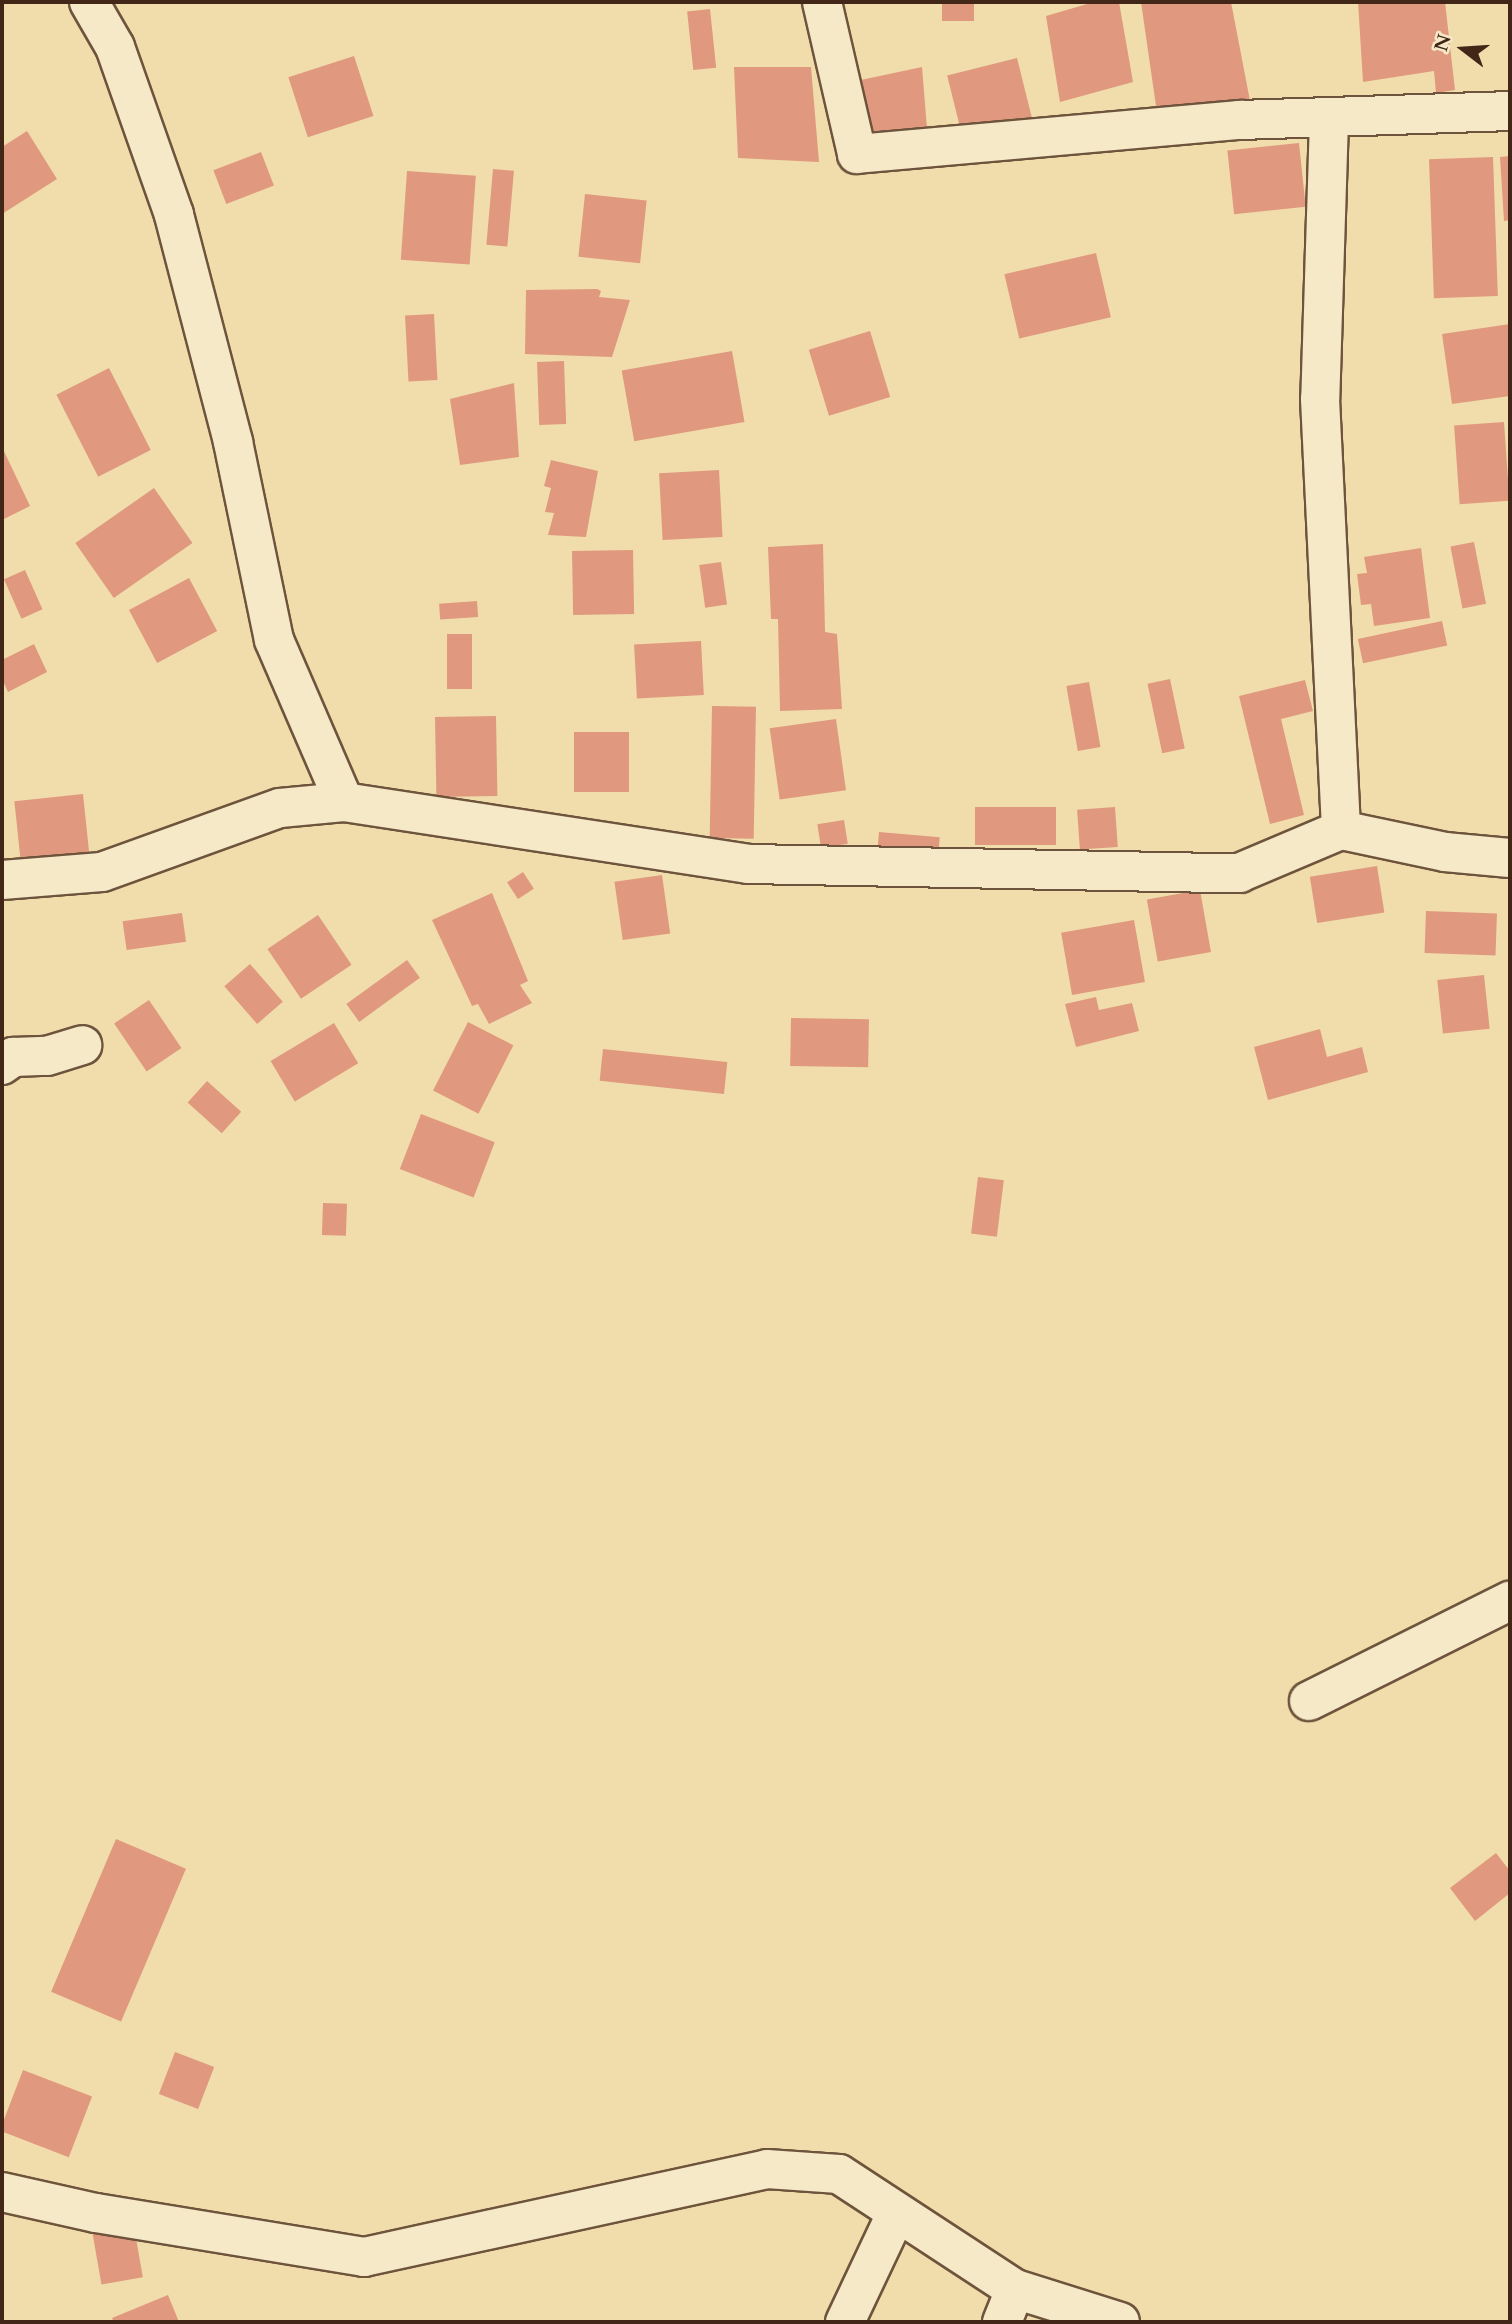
<!DOCTYPE html>
<html>
<head>
<meta charset="utf-8">
<style>
	body { margin:0 }
	#map { position:relative; width:1512px; height:2324px; overflow:hidden; background:#f0ddab; font-family:Cardo,serif }
	div>[style] { position:absolute }
	.building>* { inset:0; background:#e0997e; transform-origin:0 0 }
	.roads { filter:drop-shadow(2px 0 #6e543c) drop-shadow(-2px 0 #6e543c) drop-shadow(0 2px #6e543c) drop-shadow(0 -2px #6e543c) }
	.street>* { height:38px; margin:-19px; padding:0 19px; transform-origin:19px; border-radius:19px; background:#f5e9c8 }
	span { translate:-50% -50%; white-space:nowrap; text-align:center; line-height:1.15; -webkit-text-stroke:5px #f5e9c8; paint-order:stroke }
	.frame { position:absolute; inset:0; border:4px solid #422617; pointer-events:none }
	.north { position:absolute; left:1428px; top:14px; width:70px; height:70px; -webkit-text-stroke:5px #f5e9c8; paint-order:stroke; rotate:287deg; font-size:19px; font-weight:700; line-height:28px; text-align:center; color:#422617 }
	.north::after { content:''; display:block; margin:auto; width:24px; height:32px; background:#422617; clip-path:polygon(50% 0,100% 100%,50% 72%,0 100%) }
</style>
</head>
<body>
<div id="map">
	<div class="building">
		<i style="left:942px;top:2px;width:32px;height:19px"></i>
		<i style="clip-path:polygon(1094px 2px,1119px 2px,1133px 82px,1060px 102px,1046px 16px)"></i>
		<i style="clip-path:polygon(1141px 2px,1231px 2px,1251px 106px,1157px 113px)"></i>
		<i style="clip-path:polygon(1358px 2px,1445px 2px,1455px 90px,1436px 93px,1434px 71px,1363px 82px)"></i>
		<i style="left:710px;top:9px;width:59px;height:23px;rotate:84deg"></i>
		<i style="left:354px;top:56px;width:63px;height:69px;rotate:72deg"></i>
		<i style="left:1017px;top:58px;width:63px;height:72px;rotate:76deg"></i>
		<i style="clip-path:polygon(734px 67px,811px 67px,819px 162px,738px 158px)"></i>
		<i style="clip-path:polygon(922px 67px,928px 141px,862px 143px,856px 81px)"></i>
		<i style="clip-path:polygon(27px 131px,57px 179px,2px 214px,2px 147px)"></i>
		<i style="left:1299px;top:143px;width:64px;height:72px;rotate:84deg"></i>
		<i style="left:261px;top:152px;width:36px;height:51px;rotate:69deg"></i>
		<i style="clip-path:polygon(1510px 156px,1510px 220px,1504px 221px,1500px 157px)"></i>
		<i style="left:1493px;top:157px;width:139px;height:64px;rotate:88deg"></i>
		<i style="left:493px;top:169px;width:21px;height:76px;rotate:5deg"></i>
		<i style="left:407px;top:171px;width:69px;height:89px;rotate:4deg"></i>
		<i style="left:585px;top:194px;width:62px;height:63px;rotate:6deg"></i>
		<i style="left:1096px;top:253px;width:66px;height:94px;rotate:77deg"></i>
		<i style="clip-path:polygon(597px 289px,601px 291px,599px 297px,630px 300px,612px 357px,525px 354px,526px 290px)"></i>
		<i style="left:434px;top:314px;width:66px;height:29px;rotate:87deg"></i>
		<i style="clip-path:polygon(1510px 324px,1510px 396px,1452px 404px,1442px 334px)"></i>
		<i style="left:870px;top:331px;width:69px;height:64px;rotate:73deg"></i>
		<i style="left:732px;top:351px;width:72px;height:112px;rotate:80deg"></i>
		<i style="left:564px;top:361px;width:63px;height:27px;rotate:88deg"></i>
		<i style="left:109px;top:368px;width:92px;height:59px;rotate:63deg"></i>
		<i style="clip-path:polygon(514px 383px,519px 457px,460px 465px,450px 399px)"></i>
		<i style="left:1504px;top:422px;width:79px;height:50px;rotate:86deg"></i>
		<i style="clip-path:polygon(2px 447px,30px 506px,2px 520px)"></i>
		<i style="clip-path:polygon(551px 460px,598px 471px,586px 537px,548px 535px,554px 513px,545px 512px,551px 488px,544px 486px)"></i>
		<i style="left:719px;top:470px;width:67px;height:60px;rotate:87deg"></i>
		<i style="left:154px;top:488px;width:67px;height:96px;rotate:55deg"></i>
		<i style="left:1474px;top:542px;width:63px;height:24px;rotate:79deg"></i>
		<i style="clip-path:polygon(823px 544px,825px 632px,837px 634px,842px 709px,780px 711px,778px 619px,771px 619px,768px 547px)"></i>
		<i style="clip-path:polygon(1421px 548px,1430px 618px,1374px 626px,1371px 604px,1361px 605px,1357px 574px,1367px 573px,1364px 557px)"></i>
		<i style="left:633px;top:550px;width:64px;height:61px;rotate:89deg"></i>
		<i style="left:721px;top:562px;width:43px;height:22px;rotate:82deg"></i>
		<i style="left:25px;top:570px;width:43px;height:23px;rotate:66deg"></i>
		<i style="left:189px;top:578px;width:60px;height:68px;rotate:62deg"></i>
		<i style="left:477px;top:601px;width:16px;height:38px;rotate:86deg"></i>
		<i style="left:1442px;top:621px;width:25px;height:86px;rotate:78deg"></i>
		<i style="left:447px;top:634px;width:25px;height:55px"></i>
		<i style="left:701px;top:641px;width:54px;height:67px;rotate:87deg"></i>
		<i style="clip-path:polygon(34px 644px,47px 672px,8px 692px,2px 679px,2px 660px)"></i>
		<i style="left:1170px;top:679px;width:71px;height:23px;rotate:78deg"></i>
		<i style="clip-path:polygon(1305px 680px,1313px 711px,1281px 719px,1304px 815px,1270px 824px,1239px 696px)"></i>
		<i style="left:1089px;top:682px;width:66px;height:23px;rotate:80deg"></i>
		<i style="left:712px;top:706px;width:44px;height:132px;rotate:1deg"></i>
		<i style="left:496px;top:716px;width:80px;height:61px;rotate:89deg"></i>
		<i style="left:836px;top:719px;width:72px;height:67px;rotate:82deg"></i>
		<i style="left:574px;top:732px;width:55px;height:60px"></i>
		<i style="left:83px;top:794px;width:62px;height:69px;rotate:84deg"></i>
		<i style="left:975px;top:807px;width:81px;height:38px"></i>
		<i style="left:1115px;top:807px;width:40px;height:38px;rotate:86deg"></i>
		<i style="left:844px;top:820px;width:24px;height:27px;rotate:81deg"></i>
		<i style="left:879px;top:832px;width:61px;height:23px;rotate:5deg"></i>
		<i style="left:1377px;top:866px;width:47px;height:68px;rotate:81deg"></i>
		<i style="left:523px;top:872px;width:20px;height:19px;rotate:57deg"></i>
		<i style="left:662px;top:875px;width:59px;height:48px;rotate:82deg"></i>
		<i style="left:1200px;top:890px;width:63px;height:54px;rotate:80deg"></i>
		<i style="clip-path:polygon(492px 893px,528px 981px,520px 985px,532px 1003px,489px 1024px,478px 1004px,472px 1006px,432px 920px)"></i>
		<i style="left:1426px;top:911px;width:71px;height:42px;rotate:2deg"></i>
		<i style="left:182px;top:913px;width:29px;height:60px;rotate:82deg"></i>
		<i style="left:318px;top:915px;width:60px;height:61px;rotate:56deg"></i>
		<i style="left:1134px;top:920px;width:63px;height:74px;rotate:80deg"></i>
		<i style="left:407px;top:960px;width:22px;height:75px;rotate:54deg"></i>
		<i style="left:250px;top:964px;width:50px;height:34px;rotate:49deg"></i>
		<i style="left:1484px;top:975px;width:54px;height:47px;rotate:84deg"></i>
		<i style="clip-path:polygon(1096px 997px,1099px 1010px,1132px 1003px,1139px 1031px,1076px 1047px,1065px 1004px)"></i>
		<i style="left:149px;top:1000px;width:58px;height:42px;rotate:56deg"></i>
		<i style="left:791px;top:1018px;width:78px;height:48px;rotate:1deg"></i>
		<i style="left:468px;top:1022px;width:51px;height:77px;rotate:27deg"></i>
		<i style="left:334px;top:1023px;width:47px;height:74px;rotate:59deg"></i>
		<i style="clip-path:polygon(1320px 1029px,1327px 1057px,1362px 1047px,1368px 1072px,1268px 1100px,1254px 1047px)"></i>
		<i style="left:603px;top:1049px;width:125px;height:32px;rotate:6deg"></i>
		<i style="left:207px;top:1081px;width:46px;height:29px;rotate:42deg"></i>
		<i style="left:421px;top:1114px;width:79px;height:59px;rotate:21deg"></i>
		<i style="left:978px;top:1177px;width:26px;height:57px;rotate:7deg"></i>
		<i style="left:323px;top:1203px;width:24px;height:32px;rotate:2deg"></i>
		<i style="left:116px;top:1839px;width:76px;height:166px;rotate:23deg"></i>
		<i style="clip-path:polygon(1496px 1853px,1510px 1871px,1510px 1893px,1475px 1921px,1450px 1888px)"></i>
		<i style="left:175px;top:2052px;width:42px;height:45px;rotate:21deg"></i>
		<i style="left:23px;top:2070px;width:74px;height:65px;rotate:21deg"></i>
		<i style="left:134px;top:2227px;width:51px;height:42px;rotate:80deg"></i>
		<i style="clip-path:polygon(168px 2295px,179px 2322px,114px 2322px,112px 2318px)"></i>
	</div>
	<div class="roads">
		<div class="street">
			<i style="left:89px;top:2px;width:52px;rotate:60deg"></i>
			<i style="left:115px;top:47px;width:178px;rotate:70.6deg"></i>
			<i style="left:174px;top:215px;width:235px;rotate:75.4deg"></i>
			<i style="left:233px;top:442px;width:202px;rotate:78.3deg"></i>
			<i style="left:274px;top:640px;width:176px;rotate:66.6deg"></i>
			<i style="left:822px;top:2px;width:156px;rotate:77deg"></i>
			<i style="left:857px;top:154px;width:385px;rotate:-5.1deg"></i>
			<i style="left:1240px;top:120px;width:270px;rotate:-1.9deg"></i>
			<i style="left:1329px;top:120px;width:279px;rotate:91.8deg"></i>
			<i style="left:1320px;top:399px;width:432px;rotate:87.2deg"></i>
			<i style="left:2px;top:880px;width:100px;rotate:-4.6deg"></i>
			<i style="left:102px;top:872px;width:189px;rotate:-19.8deg"></i>
			<i style="left:280px;top:808px;width:64px;rotate:-5.4deg"></i>
			<i style="left:344px;top:802px;width:409px;rotate:8.7deg"></i>
			<i style="left:748px;top:864px;width:491px;rotate:1.1deg"></i>
			<i style="left:1239px;top:873px;width:111px;rotate:-22.9deg"></i>
			<i style="left:1341px;top:830px;width:106px;rotate:11.9deg"></i>
			<i style="left:1445px;top:852px;width:65px;rotate:5.3deg"></i>
			<i style="left:2px;top:1065px;width:14px;rotate:-36deg"></i>
			<i style="left:13px;top:1057px;width:34px;rotate:-2deg"></i>
			<i style="left:47px;top:1056px;width:37px;rotate:-17deg"></i>
			<i style="left:1309px;top:1701px;width:225px;rotate:-26.5deg"></i>
			<i style="left:2px;top:2192px;width:96px;rotate:12.6deg"></i>
			<i style="left:96px;top:2213px;width:272px;rotate:9.3deg"></i>
			<i style="left:364px;top:2257px;width:412px;rotate:-12.3deg"></i>
			<i style="left:767px;top:2169px;width:72px;rotate:4deg"></i>
			<i style="left:839px;top:2174px;width:210px;rotate:33.2deg"></i>
			<i style="left:1015px;top:2289px;width:110px;rotate:17.4deg"></i>
			<i style="left:845px;top:2322px;width:119px;rotate:-64.7deg"></i>
			<i style="left:1002px;top:2322px;width:35px;rotate:-68deg"></i>
		</div>
	</div>
	<div class="frame"></div>
	<div class="north">N</div>
</div>
</body>
</html>
